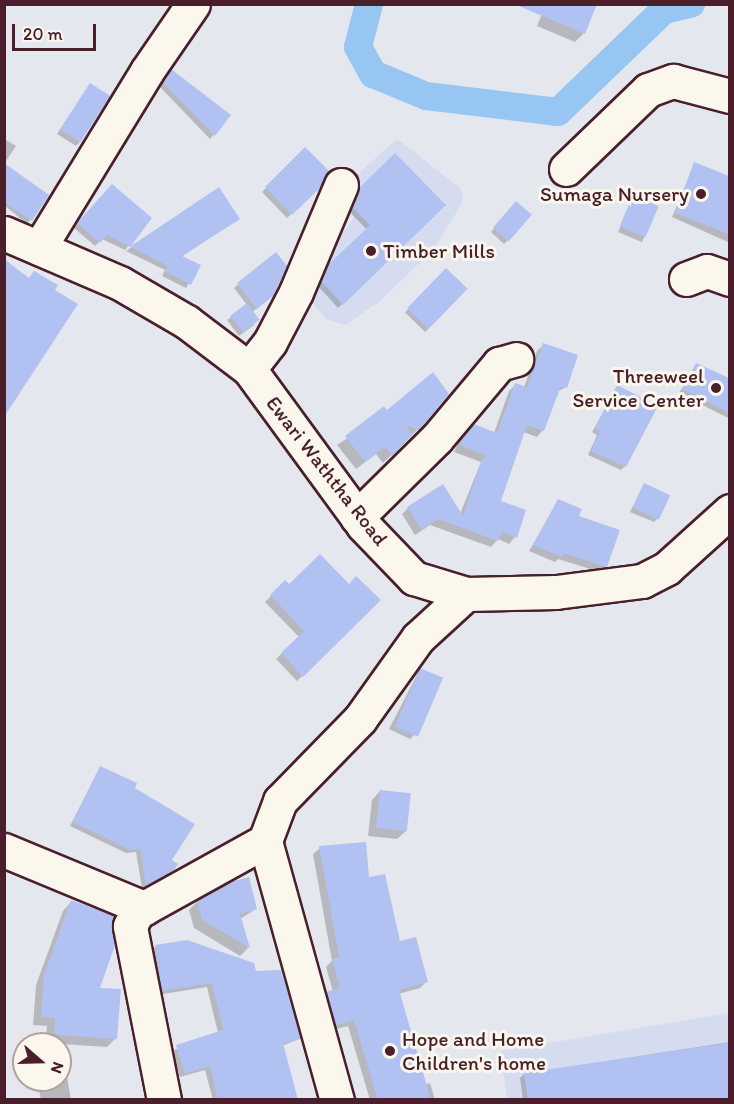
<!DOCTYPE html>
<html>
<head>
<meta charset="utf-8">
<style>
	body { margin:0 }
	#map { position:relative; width:734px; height:1104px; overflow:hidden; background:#e5e7ee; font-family:Itim,sans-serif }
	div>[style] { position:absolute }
	.built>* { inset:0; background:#d5dcef }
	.shadow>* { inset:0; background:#0003; transform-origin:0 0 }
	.canal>* { height:28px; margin:-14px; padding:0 14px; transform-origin:14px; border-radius:14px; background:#98c6f3 }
	.building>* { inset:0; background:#b1c2f2; transform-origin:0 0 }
	.roads { filter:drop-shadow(2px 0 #4a1f2b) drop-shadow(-2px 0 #4a1f2b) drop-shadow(0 2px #4a1f2b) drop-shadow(0 -2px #4a1f2b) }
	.minor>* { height:33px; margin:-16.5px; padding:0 16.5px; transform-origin:16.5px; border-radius:16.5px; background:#fbf7ec }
	.dots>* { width:16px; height:16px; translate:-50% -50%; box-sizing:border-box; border:3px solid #fbf7ec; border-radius:50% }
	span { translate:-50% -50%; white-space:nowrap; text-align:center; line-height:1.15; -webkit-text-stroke:6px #fbf7ec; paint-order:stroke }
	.poi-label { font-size:21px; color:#4a1f2b }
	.right { translate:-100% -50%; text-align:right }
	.left { translate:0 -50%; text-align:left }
	.street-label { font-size:21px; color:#4a1f2b }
	.frame { position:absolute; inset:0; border:6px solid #4a1f2b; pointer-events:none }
	.north { position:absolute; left:12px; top:1032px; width:60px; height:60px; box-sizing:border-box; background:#fbf7ec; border:2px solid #b4a19f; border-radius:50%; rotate:110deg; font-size:16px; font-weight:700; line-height:24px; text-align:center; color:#4a1f2b }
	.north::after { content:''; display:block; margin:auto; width:21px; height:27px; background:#4a1f2b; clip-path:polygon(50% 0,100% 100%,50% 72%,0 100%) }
	.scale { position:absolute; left:12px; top:24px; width:84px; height:27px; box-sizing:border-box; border:3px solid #4a1f2b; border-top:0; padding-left:8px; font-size:18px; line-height:21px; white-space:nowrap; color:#4a1f2b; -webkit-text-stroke:4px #fbf7ec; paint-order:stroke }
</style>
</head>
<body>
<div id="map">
	<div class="built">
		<i style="clip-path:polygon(397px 139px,459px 187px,463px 196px,461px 205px,433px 250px,379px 302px,345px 325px,326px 319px,302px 290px,326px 244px,347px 228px,354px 217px,337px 203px,349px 182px)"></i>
		<i style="clip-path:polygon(729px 1013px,729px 1099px,507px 1099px,500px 1051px)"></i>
	</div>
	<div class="shadow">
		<i style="clip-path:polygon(546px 4px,593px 11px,583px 34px,575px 42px,537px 26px)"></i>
		<i style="clip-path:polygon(170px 73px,229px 116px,210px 139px,160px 87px)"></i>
		<i style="clip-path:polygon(90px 85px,80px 142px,76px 146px,57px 134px)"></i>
		<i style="clip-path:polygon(4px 139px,16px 146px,4px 164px)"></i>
		<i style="clip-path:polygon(305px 149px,318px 188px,287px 218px,262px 192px)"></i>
		<i style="clip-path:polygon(395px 155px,444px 205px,338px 308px,318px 286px,324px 271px,367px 230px,349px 211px,355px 193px)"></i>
		<i style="clip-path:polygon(4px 164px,47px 196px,27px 224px,4px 205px)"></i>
		<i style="clip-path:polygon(695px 164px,730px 177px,730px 243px,672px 217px)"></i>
		<i style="clip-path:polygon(108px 189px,150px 218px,125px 250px,102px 239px,95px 246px,74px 228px)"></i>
		<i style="clip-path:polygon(218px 189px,234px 222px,181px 257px,199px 266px,186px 288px,162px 276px,165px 270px,126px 251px)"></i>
		<i style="left:633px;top:197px;width:26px;height:38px;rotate:23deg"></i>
		<i style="clip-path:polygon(512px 207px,508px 240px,504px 244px,491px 232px)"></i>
		<i style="clip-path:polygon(276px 254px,267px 300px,252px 312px,254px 325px,239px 336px,227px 320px,247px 305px,234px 288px)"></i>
		<i style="left:446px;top:270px;width:28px;height:59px;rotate:44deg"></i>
		<i style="clip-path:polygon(543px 345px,566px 387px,557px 392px,543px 430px,537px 437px,523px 432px,499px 502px,524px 511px,515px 537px,509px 544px,498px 539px,491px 547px,430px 525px,415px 535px,402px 514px,408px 508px,460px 514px,481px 462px,454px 452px,458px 443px,467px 432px,494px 433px,509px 391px,516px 384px,524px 387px,537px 351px)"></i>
		<i style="clip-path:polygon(696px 365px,730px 380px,730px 419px,679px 393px)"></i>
		<i style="clip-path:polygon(618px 386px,625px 466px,621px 470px,588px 455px,597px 435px,592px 432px)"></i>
		<i style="clip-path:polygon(387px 412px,418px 429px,383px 463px,376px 454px,356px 469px,337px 445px)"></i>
		<i style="clip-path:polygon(644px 484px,658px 518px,654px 522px,630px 512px)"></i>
		<i style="clip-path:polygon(558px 501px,577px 517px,606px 566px,600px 572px,558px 559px,555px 562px,529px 551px)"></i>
		<i style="clip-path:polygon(285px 582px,289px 586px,349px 586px,379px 600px,297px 681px,276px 659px,299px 637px,265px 602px)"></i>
		<i style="clip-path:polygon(420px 669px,414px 735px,410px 739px,389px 729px)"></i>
		<i style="clip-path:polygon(100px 767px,133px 789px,170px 861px,172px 869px,168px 874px,142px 888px,136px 852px,126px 853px,70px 826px)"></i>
		<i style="clip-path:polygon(380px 791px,406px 831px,397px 839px,368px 836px,372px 800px)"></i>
		<i style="clip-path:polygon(320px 848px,368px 879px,399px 943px,427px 981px,420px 988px,398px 994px,425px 1085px,430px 1083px,435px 1100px,370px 1100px,348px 1026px,329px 1031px,321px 1000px,333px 992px,326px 967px,332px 961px,313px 854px)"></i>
		<i style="clip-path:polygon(198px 901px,256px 909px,240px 919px,248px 948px,240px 956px,194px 928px,189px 910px)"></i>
		<i style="clip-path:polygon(71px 902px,116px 1038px,107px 1047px,46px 1043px,47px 1026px,33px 1025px,36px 985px,63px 911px)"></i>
		<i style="clip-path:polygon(155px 947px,255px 973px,299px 1039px,282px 1046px,296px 1100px,213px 1100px,205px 1070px,180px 1077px,172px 1051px,218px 1033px,207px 987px,157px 995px,151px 952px)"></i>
		<i style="clip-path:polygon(730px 1042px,730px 1100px,523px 1100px,520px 1078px,524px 1074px)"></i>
		<i style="clip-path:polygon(60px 1065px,65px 1065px,71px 1100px,41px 1100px,37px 1080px,60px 1080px)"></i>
	</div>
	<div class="canal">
		<i style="left:369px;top:4px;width:44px;rotate:104.3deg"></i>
		<i style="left:358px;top:47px;width:31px;rotate:61deg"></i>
		<i style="left:373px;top:74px;width:57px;rotate:22.5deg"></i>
		<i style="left:426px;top:96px;width:133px;rotate:6.9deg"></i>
		<i style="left:558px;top:112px;width:147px;rotate:-43.9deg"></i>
		<i style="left:664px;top:10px;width:28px;rotate:-13deg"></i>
	</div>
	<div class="building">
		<i style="clip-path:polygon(514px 4px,597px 4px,585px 34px)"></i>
		<i style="clip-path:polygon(171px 69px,231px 115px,215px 136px,162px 82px)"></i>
		<i style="left:90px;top:83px;width:24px;height:55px;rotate:33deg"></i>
		<i style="clip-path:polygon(305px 147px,329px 171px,319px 189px,292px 215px,265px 187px)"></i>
		<i style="clip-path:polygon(395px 153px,446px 205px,343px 305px,321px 281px,327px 266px,370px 225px,352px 207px,359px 188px)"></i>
		<i style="clip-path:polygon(694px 162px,729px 176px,729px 234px,675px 213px)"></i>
		<i style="clip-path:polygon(4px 163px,49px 195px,32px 221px,4px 202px)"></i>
		<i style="clip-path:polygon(112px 184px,152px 218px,131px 246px,219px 187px,240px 219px,182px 256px,201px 265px,191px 285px,165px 271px,168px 266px,107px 235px,100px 243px,77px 223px)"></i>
		<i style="left:633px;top:195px;width:28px;height:34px;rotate:23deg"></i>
		<i style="left:516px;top:201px;width:21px;height:35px;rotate:41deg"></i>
		<i style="clip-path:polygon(276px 252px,287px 266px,273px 296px,257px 309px,237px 283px)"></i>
		<i style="clip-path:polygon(4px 259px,29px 278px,34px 271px,58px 285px,55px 290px,78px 304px,4px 417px)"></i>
		<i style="left:446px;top:268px;width:30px;height:56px;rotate:44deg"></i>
		<i style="left:247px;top:303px;width:21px;height:21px;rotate:53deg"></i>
		<i style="clip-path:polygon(543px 343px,578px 355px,567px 388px,561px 386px,544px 431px,527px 425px,501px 501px,526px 510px,517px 538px,502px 532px,498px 541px,438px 519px,422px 530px,407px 507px,443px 484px,463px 516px,482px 459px,487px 456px,460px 445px,464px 435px,474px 424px,497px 433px,515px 383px,527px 387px)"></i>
		<i style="clip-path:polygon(696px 363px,729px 378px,729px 413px,682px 389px)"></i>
		<i style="clip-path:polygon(433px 372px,449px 394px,419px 430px,406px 425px,412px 435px,392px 456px,385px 447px,365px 462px,345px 436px,384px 406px,387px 410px)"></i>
		<i style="clip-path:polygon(617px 385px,658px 406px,626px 467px,591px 451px,600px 431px,595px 428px)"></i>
		<i style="left:644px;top:483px;width:29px;height:27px;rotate:25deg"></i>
		<i style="clip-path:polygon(558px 499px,582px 509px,579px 516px,620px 530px,607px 567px,563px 553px,562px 557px,533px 545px)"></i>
		<i style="clip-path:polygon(320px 554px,349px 584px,356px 576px,381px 600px,303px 677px,281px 653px,304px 631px,270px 595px,285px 580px,289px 584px)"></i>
		<i style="left:420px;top:668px;width:25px;height:64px;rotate:23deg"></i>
		<i style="clip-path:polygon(100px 766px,137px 783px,135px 788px,195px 824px,172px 860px,178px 864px,174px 870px,146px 886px,140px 849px,130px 850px,73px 822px)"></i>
		<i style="left:380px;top:790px;width:31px;height:38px;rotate:6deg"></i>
		<i style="clip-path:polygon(366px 842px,369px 877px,385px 874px,400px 941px,416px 937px,428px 982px,399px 990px,431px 1100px,378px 1100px,354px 1020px,336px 1025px,326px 992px,340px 988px,332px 959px,339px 957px,319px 846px)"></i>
		<i style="clip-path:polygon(249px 877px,257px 909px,240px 914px,250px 948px,202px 920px,197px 900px,230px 882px)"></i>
		<i style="clip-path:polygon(71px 900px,114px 916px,115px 945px,100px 988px,121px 989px,117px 1039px,60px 1035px,54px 1033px,55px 1018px,41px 1017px,44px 975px)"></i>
		<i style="clip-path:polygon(187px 940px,254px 963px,256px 971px,281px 970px,301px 1039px,283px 1043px,298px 1100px,218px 1100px,210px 1066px,185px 1074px,176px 1045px,223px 1030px,212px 983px,162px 991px,155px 945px)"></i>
		<i style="clip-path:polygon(729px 1043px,729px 1100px,528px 1100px,524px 1073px)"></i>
	</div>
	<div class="roads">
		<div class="minor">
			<i style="left:566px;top:169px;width:114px;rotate:-43.9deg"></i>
			<i style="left:648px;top:90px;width:27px;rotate:-20deg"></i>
			<i style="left:673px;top:81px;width:59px;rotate:14.7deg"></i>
			<i style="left:4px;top:233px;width:126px;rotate:23.3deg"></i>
			<i style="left:120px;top:283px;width:78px;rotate:30.2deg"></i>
			<i style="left:187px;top:322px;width:78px;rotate:37.2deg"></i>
			<i style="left:249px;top:369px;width:193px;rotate:53.8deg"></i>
			<i style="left:363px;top:525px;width:74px;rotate:46.1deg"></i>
			<i style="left:414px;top:578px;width:54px;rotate:17.1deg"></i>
			<i style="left:466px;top:594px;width:90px;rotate:-1.3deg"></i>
			<i style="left:556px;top:592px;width:87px;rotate:-7.3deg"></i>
			<i style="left:642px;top:581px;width:28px;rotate:-27deg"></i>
			<i style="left:667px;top:568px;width:85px;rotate:-42.1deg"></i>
			<i style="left:39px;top:248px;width:207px;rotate:-58.6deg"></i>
			<i style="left:147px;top:71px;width:81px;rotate:-55.5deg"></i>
			<i style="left:686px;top:279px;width:22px;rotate:-21deg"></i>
			<i style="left:707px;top:271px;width:24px;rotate:19deg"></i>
			<i style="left:249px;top:369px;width:34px;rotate:-52deg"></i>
			<i style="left:270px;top:342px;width:56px;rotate:-62.5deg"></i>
			<i style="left:296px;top:292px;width:116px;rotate:-67.2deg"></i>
			<i style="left:357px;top:517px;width:112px;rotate:-44.6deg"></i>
			<i style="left:437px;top:438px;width:97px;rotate:-50deg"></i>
			<i style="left:499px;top:364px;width:18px;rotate:-16deg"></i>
			<i style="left:265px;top:841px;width:269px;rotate:74.5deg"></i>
			<i style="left:4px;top:850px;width:152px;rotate:22.5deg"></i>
			<i style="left:164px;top:1100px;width:177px;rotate:-101.1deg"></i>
			<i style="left:130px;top:926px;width:16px;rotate:-63deg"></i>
			<i style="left:137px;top:912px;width:146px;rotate:-29deg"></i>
			<i style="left:265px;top:841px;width:43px;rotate:-69.4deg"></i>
			<i style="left:280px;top:801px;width:115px;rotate:-45.7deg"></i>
			<i style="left:360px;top:719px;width:100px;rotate:-54.4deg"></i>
			<i style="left:418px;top:638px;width:65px;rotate:-42.5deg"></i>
		</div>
	</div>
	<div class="dots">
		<i style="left:701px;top:194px;background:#4a1f2b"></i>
		<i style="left:371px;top:251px;background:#4a1f2b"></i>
		<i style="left:716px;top:388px;background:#4a1f2b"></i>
		<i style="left:390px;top:1051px;background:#4a1f2b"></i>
	</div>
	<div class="poi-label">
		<span class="right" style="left:689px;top:194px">Sumaga Nursery</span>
		<span class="left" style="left:383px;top:251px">Timber Mills</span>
		<span class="right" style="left:704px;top:388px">Threeweel<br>Service Center</span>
		<span class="left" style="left:402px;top:1051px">Hope and Home<br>Children's home</span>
	</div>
	<div class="street-label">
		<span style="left:327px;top:471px;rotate:52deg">Ewari Waththa Road</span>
	</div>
	<div class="frame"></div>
	<div class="north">N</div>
	<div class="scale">20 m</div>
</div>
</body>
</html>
